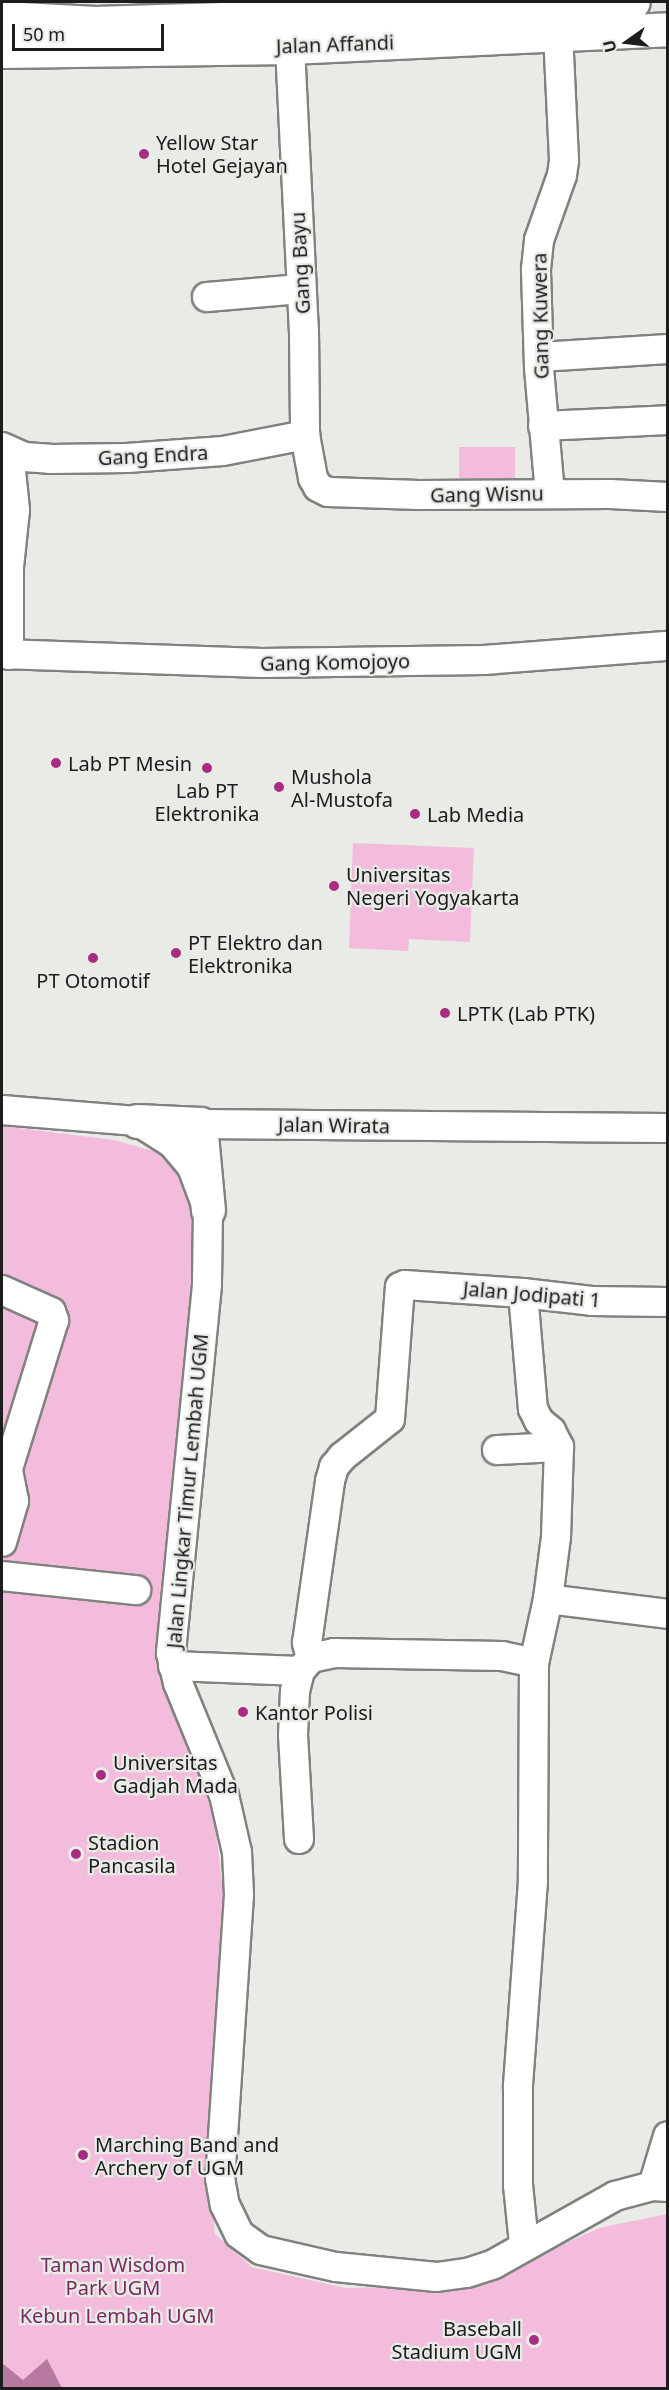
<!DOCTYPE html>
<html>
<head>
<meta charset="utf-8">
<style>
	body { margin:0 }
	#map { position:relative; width:669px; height:2390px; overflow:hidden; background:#e8ebe6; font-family:"Noto Sans",sans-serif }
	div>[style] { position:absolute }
	.green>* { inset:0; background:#f3bcdd; transform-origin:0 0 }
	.water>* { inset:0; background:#b879a0 }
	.roads { filter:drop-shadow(2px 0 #80827e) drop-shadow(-2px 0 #80827e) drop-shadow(0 2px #80827e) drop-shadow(0 -2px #80827e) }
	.minor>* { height:28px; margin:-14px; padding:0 14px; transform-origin:14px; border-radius:14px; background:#fff }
	.major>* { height:33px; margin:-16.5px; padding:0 16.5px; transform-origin:16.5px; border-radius:16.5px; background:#fff }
	.dots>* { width:16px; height:16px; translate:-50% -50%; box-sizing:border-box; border:3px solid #e8ebe6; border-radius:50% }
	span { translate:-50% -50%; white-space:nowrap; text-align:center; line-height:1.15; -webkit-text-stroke:4.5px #e8ebe6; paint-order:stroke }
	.street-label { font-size:20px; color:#1b1c1b }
	.poi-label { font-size:20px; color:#1b1c1b }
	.left { translate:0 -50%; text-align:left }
	.right { translate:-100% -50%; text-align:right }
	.park-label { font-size:20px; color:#782b5f }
	.frame { position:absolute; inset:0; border:3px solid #1b1c1b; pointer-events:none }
	.north { position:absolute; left:597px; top:12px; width:60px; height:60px; -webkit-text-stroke:4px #e8ebe6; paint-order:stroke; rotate:256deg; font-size:16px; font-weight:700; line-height:24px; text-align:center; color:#1b1c1b }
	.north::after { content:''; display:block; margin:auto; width:21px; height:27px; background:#1b1c1b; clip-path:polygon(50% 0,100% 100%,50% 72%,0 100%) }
	.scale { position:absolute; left:12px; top:24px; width:152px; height:27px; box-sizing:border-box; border:3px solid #1b1c1b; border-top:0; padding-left:8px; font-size:18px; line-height:21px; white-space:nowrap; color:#1b1c1b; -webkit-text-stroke:4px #e8ebe6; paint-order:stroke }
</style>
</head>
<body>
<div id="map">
	<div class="green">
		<i style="left:459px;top:447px;width:56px;height:31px"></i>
		<i style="clip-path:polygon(353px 843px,474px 848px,470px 942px,409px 939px,408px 951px,349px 948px)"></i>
		<i style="clip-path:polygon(2px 1126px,114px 1140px,164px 1154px,179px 1161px,196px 1204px,195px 1254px,165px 1575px,162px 1682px,183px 1732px,215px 1821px,223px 1893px,208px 2153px,215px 2234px,252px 2267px,345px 2288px,458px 2286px,498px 2274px,599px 2228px,667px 2214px,668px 2388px,2px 2388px)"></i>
	</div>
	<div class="water">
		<i style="clip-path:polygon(47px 2359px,62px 2388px,2px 2388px,2px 2363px,23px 2380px)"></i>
	</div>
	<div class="roads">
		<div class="minor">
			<i style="left:290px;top:47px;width:284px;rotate:87.2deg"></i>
			<i style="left:304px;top:331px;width:104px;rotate:89.4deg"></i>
			<i style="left:305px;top:435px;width:44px;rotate:79.5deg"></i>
			<i style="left:313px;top:478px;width:10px;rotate:61deg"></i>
			<i style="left:318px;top:487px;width:11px;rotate:27deg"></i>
			<i style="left:328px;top:492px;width:91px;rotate:1.9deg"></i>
			<i style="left:419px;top:495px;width:191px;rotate:-0.3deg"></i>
			<i style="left:610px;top:494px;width:58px;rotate:3deg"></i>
			<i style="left:207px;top:297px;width:94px;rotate:-4.9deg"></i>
			<i style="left:540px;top:357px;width:128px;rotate:-3.6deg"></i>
			<i style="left:543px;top:426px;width:125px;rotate:-2.7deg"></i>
			<i style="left:2px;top:447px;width:24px;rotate:24deg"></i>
			<i style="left:24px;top:457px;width:26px;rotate:4deg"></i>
			<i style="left:50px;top:459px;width:77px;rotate:-0.7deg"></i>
			<i style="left:127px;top:458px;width:96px;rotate:-4.2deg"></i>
			<i style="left:223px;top:451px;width:84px;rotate:-11deg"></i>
			<i style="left:9px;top:451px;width:59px;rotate:84.2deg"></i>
			<i style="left:15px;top:510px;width:57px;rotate:96deg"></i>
			<i style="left:9px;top:567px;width:88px;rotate:90deg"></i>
			<i style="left:550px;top:494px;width:127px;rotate:-95deg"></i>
			<i style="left:539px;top:367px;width:98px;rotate:-91.8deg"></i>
			<i style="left:536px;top:269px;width:29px;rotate:-84deg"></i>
			<i style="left:539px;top:240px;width:69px;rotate:-70.5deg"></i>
			<i style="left:562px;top:175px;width:15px;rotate:-82deg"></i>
			<i style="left:564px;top:160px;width:125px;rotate:-92.7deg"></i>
			<i style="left:2px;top:654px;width:260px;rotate:2deg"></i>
			<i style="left:262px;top:663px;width:222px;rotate:-0.8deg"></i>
			<i style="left:484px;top:660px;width:185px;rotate:-4.4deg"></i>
			<i style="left:2px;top:1110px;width:135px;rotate:4.7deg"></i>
			<i style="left:137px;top:1121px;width:41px;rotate:32.2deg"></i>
			<i style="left:172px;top:1143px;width:31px;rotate:50deg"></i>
			<i style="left:192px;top:1167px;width:46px;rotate:69.6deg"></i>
			<i style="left:208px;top:1210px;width:75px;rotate:90.8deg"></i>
			<i style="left:207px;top:1285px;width:370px;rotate:95.6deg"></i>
			<i style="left:171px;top:1653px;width:31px;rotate:77deg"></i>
			<i style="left:178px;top:1683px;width:121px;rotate:67.7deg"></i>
			<i style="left:224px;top:1795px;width:58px;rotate:77.2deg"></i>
			<i style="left:237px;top:1852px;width:43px;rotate:87.3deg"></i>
			<i style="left:239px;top:1895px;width:284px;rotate:93.8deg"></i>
			<i style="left:220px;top:2178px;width:27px;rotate:80deg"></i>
			<i style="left:225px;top:2205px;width:32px;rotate:64deg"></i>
			<i style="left:239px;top:2234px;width:27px;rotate:36deg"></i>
			<i style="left:261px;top:2250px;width:77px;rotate:12.8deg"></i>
			<i style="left:336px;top:2267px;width:101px;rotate:5.7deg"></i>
			<i style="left:437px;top:2277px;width:30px;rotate:-8deg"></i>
			<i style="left:467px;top:2273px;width:28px;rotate:-18deg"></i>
			<i style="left:494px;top:2264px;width:139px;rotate:-29.3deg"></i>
			<i style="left:615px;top:2196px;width:39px;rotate:-15deg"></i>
			<i style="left:653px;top:2186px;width:15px;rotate:4deg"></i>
			<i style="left:200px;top:1124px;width:468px;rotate:0.5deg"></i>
			<i style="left:2px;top:1290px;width:54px;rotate:24.2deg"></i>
			<i style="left:51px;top:1312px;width:9px;rotate:69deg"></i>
			<i style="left:54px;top:1320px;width:156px;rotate:107.2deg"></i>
			<i style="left:8px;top:1469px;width:7px;rotate:146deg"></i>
			<i style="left:523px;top:1293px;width:116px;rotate:85.1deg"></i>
			<i style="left:533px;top:1409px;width:13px;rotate:63deg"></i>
			<i style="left:539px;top:1421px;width:16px;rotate:40deg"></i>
			<i style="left:551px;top:1431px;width:18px;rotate:63deg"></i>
			<i style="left:559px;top:1447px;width:90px;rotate:91.9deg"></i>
			<i style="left:556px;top:1537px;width:63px;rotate:97.4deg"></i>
			<i style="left:548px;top:1599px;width:66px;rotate:102.3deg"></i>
			<i style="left:534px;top:1663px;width:218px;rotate:90.3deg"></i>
			<i style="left:533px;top:1881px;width:207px;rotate:94.2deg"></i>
			<i style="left:518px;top:2087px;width:98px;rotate:90deg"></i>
			<i style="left:518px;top:2185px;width:59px;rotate:84.2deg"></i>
			<i style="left:497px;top:1450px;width:62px;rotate:-2.8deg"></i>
			<i style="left:2px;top:1542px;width:43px;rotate:-73.7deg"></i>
			<i style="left:14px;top:1501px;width:33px;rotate:-101deg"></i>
			<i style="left:2px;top:1576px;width:135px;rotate:6deg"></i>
			<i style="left:548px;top:1599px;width:121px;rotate:7.1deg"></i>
			<i style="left:311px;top:1658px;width:16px;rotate:-105deg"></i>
			<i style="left:307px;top:1643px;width:164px;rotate:-81.9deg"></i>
			<i style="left:330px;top:1481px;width:15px;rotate:-74deg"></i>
			<i style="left:334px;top:1467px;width:13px;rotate:-51deg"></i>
			<i style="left:342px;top:1457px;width:61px;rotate:-38.4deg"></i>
			<i style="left:390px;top:1419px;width:132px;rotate:-85.7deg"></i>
			<i style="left:400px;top:1287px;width:5px;rotate:-22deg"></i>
			<i style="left:405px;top:1285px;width:118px;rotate:3.9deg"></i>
			<i style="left:523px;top:1293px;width:69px;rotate:6.6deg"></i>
			<i style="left:592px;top:1301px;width:76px;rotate:0.8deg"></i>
			<i style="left:173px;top:1666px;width:127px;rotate:2.3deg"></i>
			<i style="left:300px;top:1671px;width:17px;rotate:-50deg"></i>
			<i style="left:311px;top:1658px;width:24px;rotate:-12deg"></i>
			<i style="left:334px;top:1653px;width:168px;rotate:1deg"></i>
			<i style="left:502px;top:1656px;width:33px;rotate:12deg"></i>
			<i style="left:299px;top:1839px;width:104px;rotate:-93.3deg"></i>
			<i style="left:293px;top:1735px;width:44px;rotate:-87.4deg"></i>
			<i style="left:295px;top:1691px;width:21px;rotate:-76deg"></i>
			<i style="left:653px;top:2186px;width:52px;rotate:-73.3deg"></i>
		</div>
		<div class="major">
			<i style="left:2px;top:18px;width:93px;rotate:3.1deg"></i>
			<i style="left:95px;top:23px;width:279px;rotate:-1.8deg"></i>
			<i style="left:374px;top:14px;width:259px;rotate:-2.7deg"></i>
			<i style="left:2px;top:51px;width:288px;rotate:-0.8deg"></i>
			<i style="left:290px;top:47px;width:378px;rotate:-2.7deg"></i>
			<i style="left:137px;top:1121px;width:63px;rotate:2.7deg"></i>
			<i style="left:200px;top:1124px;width:86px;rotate:84.7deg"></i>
		</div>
	</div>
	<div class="dots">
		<i style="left:144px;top:154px;background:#a72d82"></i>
		<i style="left:56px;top:763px;background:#a72d82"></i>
		<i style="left:207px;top:768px;background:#a72d82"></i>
		<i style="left:279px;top:787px;background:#a72d82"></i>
		<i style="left:415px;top:814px;background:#a72d82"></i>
		<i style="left:334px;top:886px;background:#a72d82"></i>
		<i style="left:176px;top:953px;background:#a72d82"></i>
		<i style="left:93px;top:958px;background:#a72d82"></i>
		<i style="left:445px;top:1013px;background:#a72d82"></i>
		<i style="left:243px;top:1712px;background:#a72d82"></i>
		<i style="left:101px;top:1775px;background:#a72d82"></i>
		<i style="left:76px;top:1854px;background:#a72d82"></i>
		<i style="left:83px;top:2155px;background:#a72d82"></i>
		<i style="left:534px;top:2340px;background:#a72d82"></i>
	</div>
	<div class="street-label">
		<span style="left:335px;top:44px;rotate:-2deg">Jalan Affandi</span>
		<span style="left:300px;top:263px;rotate:-93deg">Gang Bayu</span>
		<span style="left:540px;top:316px;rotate:-91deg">Gang Kuwera</span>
		<span style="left:153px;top:455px;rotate:-3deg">Gang Endra</span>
		<span style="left:487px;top:494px;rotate:-1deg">Gang Wisnu</span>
		<span style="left:335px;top:662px;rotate:-1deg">Gang Komojoyo</span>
		<span style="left:334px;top:1125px;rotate:1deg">Jalan Wirata</span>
		<span style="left:532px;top:1294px;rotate:5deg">Jalan Jodipati 1</span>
		<span style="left:187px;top:1491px;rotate:-85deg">Jalan Lingkar Timur Lembah UGM</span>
	</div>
	<div class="poi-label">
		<span class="left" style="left:156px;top:154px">Yellow Star<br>Hotel Gejayan</span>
		<span class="left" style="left:68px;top:763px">Lab PT Mesin</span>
		<span class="left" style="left:291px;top:788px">Mushola<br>Al-Mustofa</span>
		<span style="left:207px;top:802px">Lab PT<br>Elektronika</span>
		<span class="left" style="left:427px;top:814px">Lab Media</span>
		<span class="left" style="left:346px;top:886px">Universitas<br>Negeri Yogyakarta</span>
		<span class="left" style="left:188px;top:954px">PT Elektro dan<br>Elektronika</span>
		<span style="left:93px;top:980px">PT Otomotif</span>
		<span class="left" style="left:457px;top:1013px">LPTK (Lab PTK)</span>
		<span class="left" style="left:255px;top:1712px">Kantor Polisi</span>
		<span class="left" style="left:113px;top:1774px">Universitas<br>Gadjah Mada</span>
		<span class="left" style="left:88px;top:1854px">Stadion<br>Pancasila</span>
		<span class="left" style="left:95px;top:2156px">Marching Band and<br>Archery of UGM</span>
		<span class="right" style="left:522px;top:2340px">Baseball<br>Stadium UGM</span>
	</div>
	<div class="park-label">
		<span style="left:113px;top:2276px">Taman Wisdom<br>Park UGM</span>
		<span style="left:117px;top:2315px">Kebun Lembah UGM</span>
	</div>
	<div class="frame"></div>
	<div class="north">U</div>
	<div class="scale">50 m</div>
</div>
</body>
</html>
